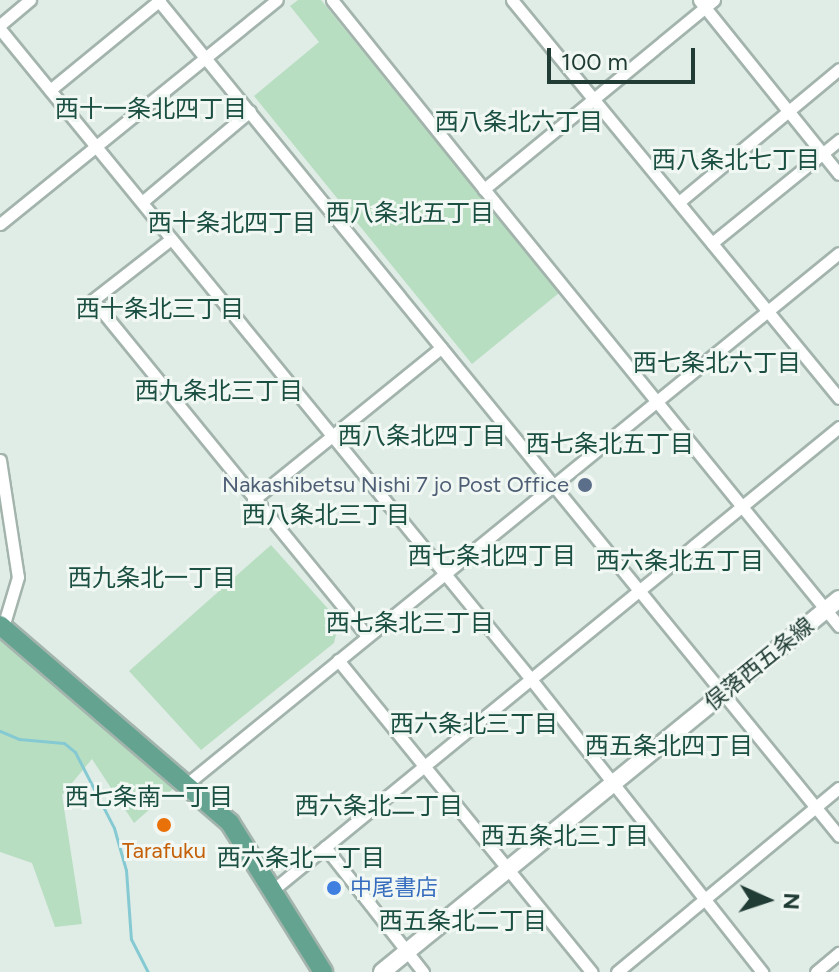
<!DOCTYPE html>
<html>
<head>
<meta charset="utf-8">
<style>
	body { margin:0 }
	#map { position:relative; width:839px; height:972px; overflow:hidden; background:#e0ece6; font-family:Figtree,"Noto Sans JP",sans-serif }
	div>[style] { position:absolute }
	.green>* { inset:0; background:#b8dec1 }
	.stream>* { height:3px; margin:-1.5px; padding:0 1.5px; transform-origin:1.5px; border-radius:1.5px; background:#85cad3 }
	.roads { filter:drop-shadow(2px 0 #a3b4ad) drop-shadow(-2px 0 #a3b4ad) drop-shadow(0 2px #a3b4ad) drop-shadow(0 -2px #a3b4ad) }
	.minor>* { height:11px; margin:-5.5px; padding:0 5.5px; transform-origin:5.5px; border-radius:5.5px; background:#fff }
	.secondary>* { height:16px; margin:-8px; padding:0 8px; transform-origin:8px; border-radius:8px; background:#fff }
	.primary>* { height:18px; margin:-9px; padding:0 9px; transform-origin:9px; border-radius:9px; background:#63a390 }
	.dots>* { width:22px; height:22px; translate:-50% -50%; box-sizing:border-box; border:4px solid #f1f8f4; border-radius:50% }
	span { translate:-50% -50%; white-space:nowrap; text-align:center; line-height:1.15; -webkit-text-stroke:6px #f1f8f4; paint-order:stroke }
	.service-label { font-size:22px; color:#4e5e75 }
	.right { translate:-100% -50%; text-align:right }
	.street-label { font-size:22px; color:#203c34 }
	.food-label { font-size:22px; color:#c56008 }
	.shop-label { font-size:22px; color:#366cbe }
	.left { translate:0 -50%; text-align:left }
	.neighbourhood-label { font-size:24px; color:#1b4f41 }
	.north { position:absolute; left:727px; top:860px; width:80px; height:80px; -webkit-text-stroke:6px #f1f8f4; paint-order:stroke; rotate:93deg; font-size:22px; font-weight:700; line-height:32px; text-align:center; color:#203c34 }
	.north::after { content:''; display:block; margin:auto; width:28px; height:36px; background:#203c34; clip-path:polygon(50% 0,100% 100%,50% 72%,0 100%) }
	.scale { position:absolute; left:547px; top:48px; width:148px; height:36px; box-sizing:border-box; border:4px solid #203c34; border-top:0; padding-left:10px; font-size:24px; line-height:28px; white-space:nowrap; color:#203c34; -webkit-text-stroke:6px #f1f8f4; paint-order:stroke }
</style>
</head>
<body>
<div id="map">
	<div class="green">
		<i style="clip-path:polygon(298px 0,321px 0,559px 293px,472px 364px,254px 96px,319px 42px,290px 6px)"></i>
		<i style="clip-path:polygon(271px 545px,339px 621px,334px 643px,201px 750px,129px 671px)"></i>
		<i style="clip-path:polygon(0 639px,174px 788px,134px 823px,92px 759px,62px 795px,82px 924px,55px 927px,32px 863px,0 852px)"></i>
	</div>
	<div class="stream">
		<i style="left:0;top:731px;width:21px;rotate:23deg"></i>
		<i style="left:19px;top:739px;width:45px;rotate:5.1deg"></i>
		<i style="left:64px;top:743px;width:14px;rotate:39deg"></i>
		<i style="left:75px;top:752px;width:85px;rotate:62.8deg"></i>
		<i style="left:114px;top:828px;width:44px;rotate:74.1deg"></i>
		<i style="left:126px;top:870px;width:69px;rotate:85.9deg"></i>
		<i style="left:131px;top:939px;width:37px;rotate:63deg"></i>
	</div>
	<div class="roads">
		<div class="minor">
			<i style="left:158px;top:0;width:1078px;rotate:50.83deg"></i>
			<i style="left:332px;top:0;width:243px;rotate:51.2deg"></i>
			<i style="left:512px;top:0;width:515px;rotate:50.59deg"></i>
			<i style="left:699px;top:0;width:223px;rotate:51.2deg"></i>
			<i style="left:714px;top:0;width:298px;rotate:140.6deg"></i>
			<i style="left:484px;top:189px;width:563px;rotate:50.91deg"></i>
			<i style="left:0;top:25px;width:39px;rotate:-40deg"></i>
			<i style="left:0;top:29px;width:838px;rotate:50.76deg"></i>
			<i style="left:530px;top:678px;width:375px;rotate:51.7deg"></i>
			<i style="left:50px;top:90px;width:142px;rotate:-39.3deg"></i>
			<i style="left:142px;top:202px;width:141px;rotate:-40.1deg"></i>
			<i style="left:679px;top:202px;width:208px;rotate:-39.7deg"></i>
			<i style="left:0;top:224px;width:356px;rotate:-39deg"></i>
			<i style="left:171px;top:239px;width:99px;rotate:142deg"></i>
			<i style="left:93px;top:300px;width:434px;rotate:50.8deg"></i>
			<i style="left:712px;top:243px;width:164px;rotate:-39deg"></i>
			<i style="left:0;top:460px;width:118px;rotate:81.3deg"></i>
			<i style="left:18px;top:577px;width:52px;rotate:106.7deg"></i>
			<i style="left:253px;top:500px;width:242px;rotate:-39deg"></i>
			<i style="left:338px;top:660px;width:402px;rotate:50.9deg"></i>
			<i style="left:188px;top:783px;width:839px;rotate:-39.15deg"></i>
			<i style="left:325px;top:847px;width:159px;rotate:51.9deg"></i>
			<i style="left:274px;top:889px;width:730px;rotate:-39.27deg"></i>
			<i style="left:617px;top:972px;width:288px;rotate:-39.7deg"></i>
			<i style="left:816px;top:972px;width:30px;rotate:-40deg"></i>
		</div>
		<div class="secondary">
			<i style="left:382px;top:972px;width:590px;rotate:-39.22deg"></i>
		</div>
		<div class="primary">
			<i style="left:0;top:625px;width:303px;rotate:40.7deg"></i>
			<i style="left:230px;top:823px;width:176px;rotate:58deg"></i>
		</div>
	</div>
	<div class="dots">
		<i style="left:585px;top:485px;background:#5c6f8a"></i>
		<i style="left:164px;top:825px;background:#e8710a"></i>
		<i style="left:334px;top:888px;background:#3f7fe0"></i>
	</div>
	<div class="service-label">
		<span class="right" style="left:569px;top:485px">Nakashibetsu Nishi 7 jo Post Office</span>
	</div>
	<div class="street-label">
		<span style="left:759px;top:664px;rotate:-39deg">俣落西五条線</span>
	</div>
	<div class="food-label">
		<span style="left:164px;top:851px">Tarafuku</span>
	</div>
	<div class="shop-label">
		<span class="left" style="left:350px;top:888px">中尾書店</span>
	</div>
	<div class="neighbourhood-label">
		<span style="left:151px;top:109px">西十一条北四丁目</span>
		<span style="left:519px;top:122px">西八条北六丁目</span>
		<span style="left:736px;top:160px">西八条北七丁目</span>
		<span style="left:410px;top:213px">西八条北五丁目</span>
		<span style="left:232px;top:223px">西十条北四丁目</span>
		<span style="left:160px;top:309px">西十条北三丁目</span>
		<span style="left:717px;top:363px">西七条北六丁目</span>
		<span style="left:219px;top:391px">西九条北三丁目</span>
		<span style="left:422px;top:436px">西八条北四丁目</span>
		<span style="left:610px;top:444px">西七条北五丁目</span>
		<span style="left:326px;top:515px">西八条北三丁目</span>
		<span style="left:492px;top:556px">西七条北四丁目</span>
		<span style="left:680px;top:561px">西六条北五丁目</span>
		<span style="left:152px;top:578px">西九条北一丁目</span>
		<span style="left:410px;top:623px">西七条北三丁目</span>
		<span style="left:474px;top:724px">西六条北三丁目</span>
		<span style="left:669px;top:746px">西五条北四丁目</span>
		<span style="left:149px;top:797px">西七条南一丁目</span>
		<span style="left:379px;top:806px">西六条北二丁目</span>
		<span style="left:565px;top:836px">西五条北三丁目</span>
		<span style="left:301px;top:858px">西六条北一丁目</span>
		<span style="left:463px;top:921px">西五条北二丁目</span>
	</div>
	<div class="north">N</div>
	<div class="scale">100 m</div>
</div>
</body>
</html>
